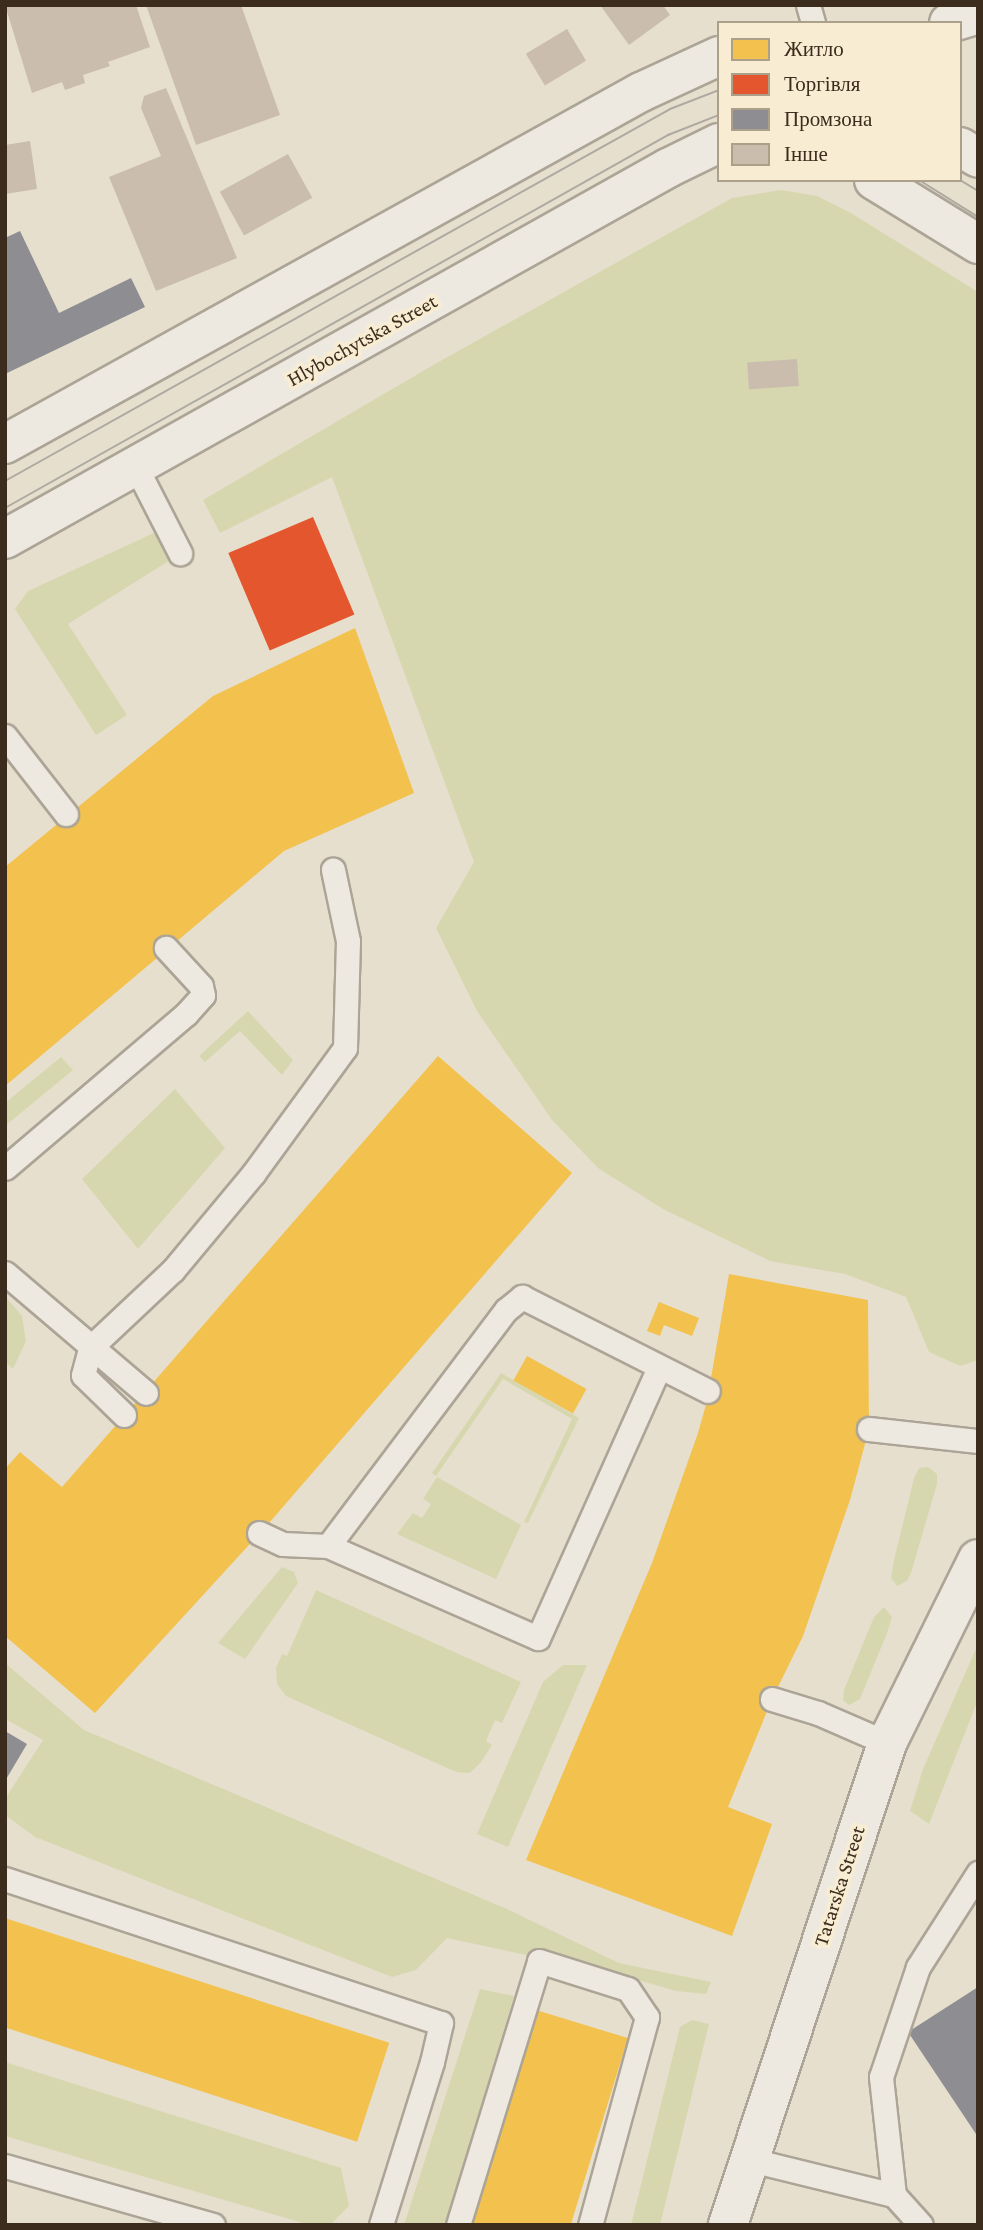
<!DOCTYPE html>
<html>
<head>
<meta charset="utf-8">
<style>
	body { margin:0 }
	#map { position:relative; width:983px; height:2230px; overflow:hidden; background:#e6dfce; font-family:"Crimson Pro",serif }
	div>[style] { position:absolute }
	.green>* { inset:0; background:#d7d7af }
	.homes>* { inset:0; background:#f2c14e; transform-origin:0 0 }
	.shops>* { inset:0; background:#e4572e; transform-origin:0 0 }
	.industry>* { inset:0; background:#8d8d92 }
	.building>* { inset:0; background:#cabdae; transform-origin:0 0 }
	.roads { filter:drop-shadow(2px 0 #aca496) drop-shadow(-2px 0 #aca496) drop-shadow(0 2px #aca496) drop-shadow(0 -2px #aca496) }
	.service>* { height:23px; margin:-11.5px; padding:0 11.5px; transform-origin:11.5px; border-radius:11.5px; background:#eee9e0 }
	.minor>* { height:38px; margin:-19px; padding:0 19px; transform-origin:19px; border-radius:19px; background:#eee9e0 }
	.secondary>* { height:38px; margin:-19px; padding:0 19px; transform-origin:19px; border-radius:19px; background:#eee9e0 }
	.tram>* { height:2px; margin:-1px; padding:0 1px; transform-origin:1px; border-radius:1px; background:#aea9a0 }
	span { translate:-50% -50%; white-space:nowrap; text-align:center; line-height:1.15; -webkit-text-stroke:7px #f8edd3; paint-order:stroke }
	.street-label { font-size:21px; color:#3c2c1d }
	.frame { position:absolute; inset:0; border:7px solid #3c2c1d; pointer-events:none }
	.legend { position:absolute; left:717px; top:21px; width:245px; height:161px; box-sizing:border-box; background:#f8edd3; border:2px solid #ada08a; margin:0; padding:9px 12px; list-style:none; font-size:21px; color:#3c2c1d }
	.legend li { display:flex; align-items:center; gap:14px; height:35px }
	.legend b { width:35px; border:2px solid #ada08a }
</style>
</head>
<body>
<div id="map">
	<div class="green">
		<i style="clip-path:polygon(781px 190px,817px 196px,851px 213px,978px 292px,978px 1360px,960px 1366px,929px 1352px,906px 1297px,845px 1274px,770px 1261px,663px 1209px,598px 1168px,552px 1120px,477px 1011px,436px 928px,474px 862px,332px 477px,220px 533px,203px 500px,435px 364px,732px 198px)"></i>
		<i style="clip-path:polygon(156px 532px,172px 559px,68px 624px,127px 715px,96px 735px,15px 609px,28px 591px)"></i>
		<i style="clip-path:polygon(248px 1011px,293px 1060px,282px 1075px,240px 1031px,205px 1062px,199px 1056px)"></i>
		<i style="clip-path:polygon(61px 1057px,73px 1070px,5px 1126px,5px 1103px)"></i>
		<i style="clip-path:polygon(175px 1089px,225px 1148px,138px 1249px,82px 1179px)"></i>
		<i style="clip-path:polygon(5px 1296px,22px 1316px,26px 1341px,13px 1369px,5px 1362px)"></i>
		<i style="clip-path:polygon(501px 1373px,579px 1418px,528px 1523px,524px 1522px,572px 1419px,503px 1379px,436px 1476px,432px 1473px)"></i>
		<i style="clip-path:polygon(928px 1467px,937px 1474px,937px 1484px,911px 1573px,907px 1581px,897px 1586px,891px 1578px,894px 1560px,914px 1478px,919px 1468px)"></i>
		<i style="clip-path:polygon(437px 1477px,521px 1525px,496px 1579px,397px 1534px,413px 1513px,422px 1518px,431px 1504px,423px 1499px)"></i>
		<i style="clip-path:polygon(282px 1567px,294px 1572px,298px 1583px,245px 1659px,218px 1643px)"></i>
		<i style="clip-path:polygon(316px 1590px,521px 1682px,502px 1723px,495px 1720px,486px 1741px,492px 1745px,481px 1762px,470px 1773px,456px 1772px,286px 1696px,277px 1684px,276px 1668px,282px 1654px,287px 1656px)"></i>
		<i style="clip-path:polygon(884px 1607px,892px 1617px,887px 1633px,860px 1699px,849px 1705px,843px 1700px,844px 1690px,874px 1617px)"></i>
		<i style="clip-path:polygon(978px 1644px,978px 1700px,929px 1824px,910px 1811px,923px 1769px)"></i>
		<i style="clip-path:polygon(5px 1663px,84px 1730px,507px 1909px,619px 1963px,711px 1982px,706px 1994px,676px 1991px,624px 1976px,447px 1938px,416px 1970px,392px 1977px,35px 1837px,5px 1815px,5px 1799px,43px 1740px,5px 1719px)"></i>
		<i style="clip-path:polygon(563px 1665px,587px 1665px,508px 1847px,477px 1834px,543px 1682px)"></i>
		<i style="clip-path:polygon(480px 1989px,514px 1996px,445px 2225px,404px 2225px)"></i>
		<i style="clip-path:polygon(692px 2020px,709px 2024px,660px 2225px,631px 2225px,680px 2027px)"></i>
		<i style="clip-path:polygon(5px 2062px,341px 2168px,349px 2206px,330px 2225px,310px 2225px,5px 2136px)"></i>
	</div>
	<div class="homes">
		<i style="clip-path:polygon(355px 628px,414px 793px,284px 851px,5px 1086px,5px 867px,213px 696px)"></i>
		<i style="clip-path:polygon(438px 1056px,572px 1173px,269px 1523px,95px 1713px,5px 1636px,5px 1469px,20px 1452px,62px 1487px)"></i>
		<i style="clip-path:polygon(729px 1274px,868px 1300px,869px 1429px,850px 1500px,803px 1636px,772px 1699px,728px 1807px,772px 1824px,732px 1936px,526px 1860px,652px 1563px,698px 1433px,707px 1401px)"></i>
		<i style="clip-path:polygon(659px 1302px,699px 1318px,692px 1336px,664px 1325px,660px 1336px,647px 1331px)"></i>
		<i style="left:527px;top:1356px;width:68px;height:28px;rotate:29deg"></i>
		<i style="left:5px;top:1918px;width:404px;height:104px;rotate:18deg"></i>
		<i style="left:536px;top:2010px;width:96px;height:224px;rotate:17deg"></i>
	</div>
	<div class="shops">
		<i style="left:313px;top:517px;width:106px;height:92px;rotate:67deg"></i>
	</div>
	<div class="industry">
		<i style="clip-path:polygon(20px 231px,59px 313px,131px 278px,145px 307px,5px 374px,5px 238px)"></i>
		<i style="clip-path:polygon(5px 1731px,27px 1744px,5px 1781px)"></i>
		<i style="clip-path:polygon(978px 1987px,978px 2137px,908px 2032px)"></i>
	</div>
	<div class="building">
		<i style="clip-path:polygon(5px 5px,136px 5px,150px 47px,108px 62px,110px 66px,83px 75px,85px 83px,65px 90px,62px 82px,32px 93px)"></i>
		<i style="clip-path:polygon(146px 5px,241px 5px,280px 115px,196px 145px)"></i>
		<i style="clip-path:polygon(600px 5px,663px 5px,670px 15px,629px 45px)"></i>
		<i style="left:567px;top:29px;width:37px;height:48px;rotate:59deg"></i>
		<i style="clip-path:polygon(166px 88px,237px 258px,156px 291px,109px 177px,161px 156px,141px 108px,144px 96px)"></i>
		<i style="clip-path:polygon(30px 141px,37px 189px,5px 194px,5px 145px)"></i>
		<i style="left:288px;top:154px;width:50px;height:78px;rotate:61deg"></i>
		<i style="left:797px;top:359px;width:27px;height:50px;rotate:86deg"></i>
	</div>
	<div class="roads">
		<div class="service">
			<i style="left:808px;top:5px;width:19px;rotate:74deg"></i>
			<i style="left:136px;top:467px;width:97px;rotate:62.9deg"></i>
			<i style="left:5px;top:736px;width:99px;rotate:52deg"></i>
			<i style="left:5px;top:1168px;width:238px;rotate:-40.4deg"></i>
			<i style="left:186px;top:1014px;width:25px;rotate:-48deg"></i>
			<i style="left:203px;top:995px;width:9px;rotate:-103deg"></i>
			<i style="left:201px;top:986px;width:52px;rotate:-132.6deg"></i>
			<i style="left:5px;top:1273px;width:185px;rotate:40.4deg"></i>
			<i style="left:124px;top:1415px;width:57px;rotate:-135.7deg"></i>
			<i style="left:83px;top:1375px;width:28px;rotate:-75deg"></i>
			<i style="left:90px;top:1348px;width:114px;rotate:-43.2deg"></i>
			<i style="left:173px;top:1270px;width:125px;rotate:-50.2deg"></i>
			<i style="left:253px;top:1174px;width:156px;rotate:-53.9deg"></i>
			<i style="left:345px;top:1048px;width:107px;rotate:-88.4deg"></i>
			<i style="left:348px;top:941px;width:73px;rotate:-101.9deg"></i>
			<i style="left:869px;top:1429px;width:110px;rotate:6.3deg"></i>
			<i style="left:259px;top:1533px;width:26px;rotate:25deg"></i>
			<i style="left:283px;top:1544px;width:45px;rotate:2.5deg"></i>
			<i style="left:328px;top:1546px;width:229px;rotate:23.7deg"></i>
			<i style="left:538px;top:1638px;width:296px;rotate:-65.9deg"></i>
			<i style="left:328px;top:1546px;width:296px;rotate:-53deg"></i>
			<i style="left:506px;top:1310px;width:21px;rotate:-39deg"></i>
			<i style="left:522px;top:1297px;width:208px;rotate:26.8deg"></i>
			<i style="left:772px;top:1699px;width:48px;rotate:16.9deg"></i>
			<i style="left:818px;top:1713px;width:75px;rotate:23.5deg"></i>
			<i style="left:5px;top:1879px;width:459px;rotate:18.3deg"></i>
			<i style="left:441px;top:2023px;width:40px;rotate:103deg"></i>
			<i style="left:432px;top:2062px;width:171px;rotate:107.4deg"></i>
			<i style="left:747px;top:2159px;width:151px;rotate:13.8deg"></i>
			<i style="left:894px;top:2195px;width:40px;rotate:48deg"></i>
			<i style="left:5px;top:2166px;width:216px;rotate:15.8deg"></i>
			<i style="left:894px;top:2195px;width:119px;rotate:-96.3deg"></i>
			<i style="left:881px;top:2077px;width:116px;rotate:-71.4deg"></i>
			<i style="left:918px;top:1967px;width:112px;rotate:-57.4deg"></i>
			<i style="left:458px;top:2225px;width:276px;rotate:-72.9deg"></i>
			<i style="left:539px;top:1961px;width:93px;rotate:17.5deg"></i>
			<i style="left:628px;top:1989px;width:34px;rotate:56deg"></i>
			<i style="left:647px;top:2017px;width:216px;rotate:105.3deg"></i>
		</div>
		<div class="minor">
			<i style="left:728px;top:2225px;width:508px;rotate:-71.74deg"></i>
			<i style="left:887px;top:1743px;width:205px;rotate:-63.7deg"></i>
		</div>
		<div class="secondary">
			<i style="left:949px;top:23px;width:30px;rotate:-17deg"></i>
			<i style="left:960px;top:147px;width:21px;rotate:31deg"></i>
			<i style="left:874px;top:180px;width:122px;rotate:31.6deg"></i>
			<i style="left:5px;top:444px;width:727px;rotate:-28.96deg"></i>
			<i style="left:641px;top:92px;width:86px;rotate:-24.8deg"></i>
			<i style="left:5px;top:539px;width:760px;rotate:-29.23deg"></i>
			<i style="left:668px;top:168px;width:57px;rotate:-26.1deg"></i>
		</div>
	</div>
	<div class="tram">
		<i style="left:919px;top:180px;width:70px;rotate:32.1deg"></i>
		<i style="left:960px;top:180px;width:21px;rotate:31deg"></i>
		<i style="left:5px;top:481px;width:762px;rotate:-29.22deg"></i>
		<i style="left:670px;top:109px;width:53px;rotate:-21.2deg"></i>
		<i style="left:5px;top:508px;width:761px;rotate:-29.36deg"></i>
		<i style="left:668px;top:135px;width:55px;rotate:-21.4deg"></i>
	</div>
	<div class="street-label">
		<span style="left:362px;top:340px;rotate:-29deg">Hlybochytska Street</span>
		<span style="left:839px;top:1886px;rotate:-72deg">Tatarska Street</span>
	</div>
	<div class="frame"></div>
	<ul class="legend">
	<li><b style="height:19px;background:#f2c14e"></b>Житло</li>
	<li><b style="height:19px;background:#e4572e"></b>Торгівля</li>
	<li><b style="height:19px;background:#8d8d92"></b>Промзона</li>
	<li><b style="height:19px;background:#cabdae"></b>Інше</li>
	</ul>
</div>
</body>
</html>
